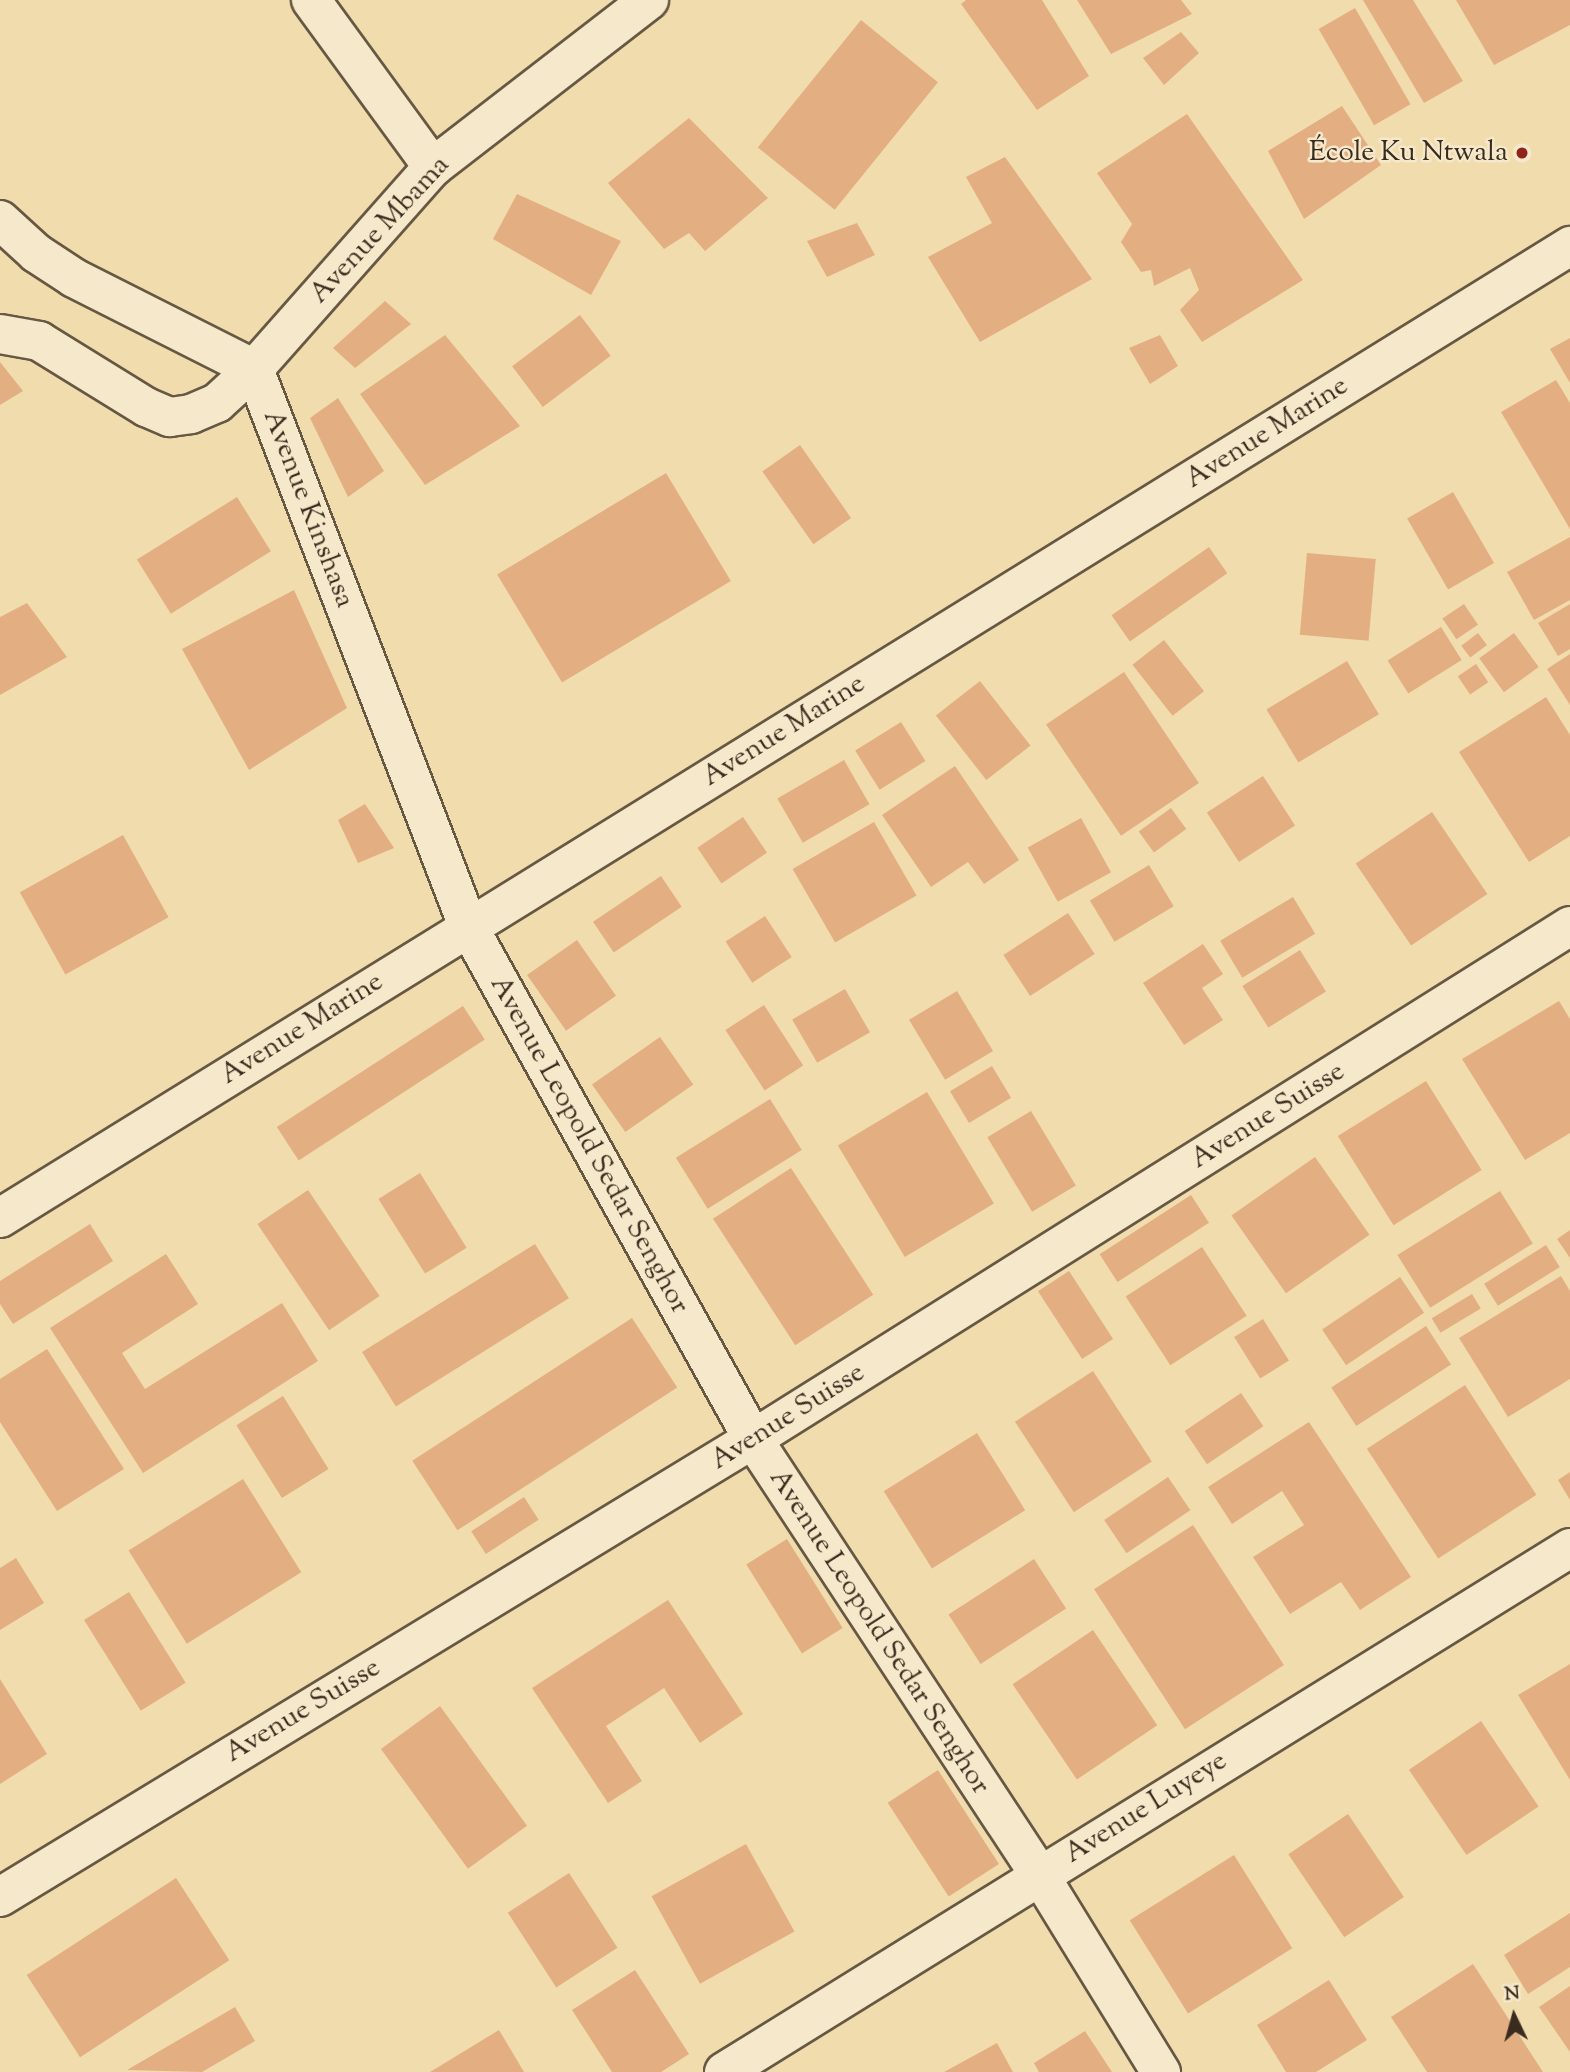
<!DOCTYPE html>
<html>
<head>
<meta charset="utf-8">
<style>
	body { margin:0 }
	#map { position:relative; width:1570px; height:2072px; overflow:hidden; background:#f1dcae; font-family:"Sorts Mill Goudy",serif }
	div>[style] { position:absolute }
	.building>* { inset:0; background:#e3af82; transform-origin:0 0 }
	.roads { filter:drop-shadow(2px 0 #675843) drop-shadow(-2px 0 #675843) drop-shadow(0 2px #675843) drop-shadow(0 -2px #675843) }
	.minor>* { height:38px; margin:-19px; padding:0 19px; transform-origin:19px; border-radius:19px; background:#f6e8ca }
	.dots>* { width:19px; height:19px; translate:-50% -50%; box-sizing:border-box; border:4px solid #f6e8ca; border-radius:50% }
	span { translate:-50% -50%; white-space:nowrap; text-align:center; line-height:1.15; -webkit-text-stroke:5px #f6e8ca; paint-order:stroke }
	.poi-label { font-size:28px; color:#392c1f }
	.right { translate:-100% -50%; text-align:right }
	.street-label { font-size:28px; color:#392c1f }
	.north { position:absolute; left:1479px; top:1981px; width:70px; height:70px; -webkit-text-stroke:5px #f6e8ca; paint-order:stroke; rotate:355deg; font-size:19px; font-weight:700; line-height:28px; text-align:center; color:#392c1f }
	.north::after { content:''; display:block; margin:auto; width:24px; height:32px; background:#392c1f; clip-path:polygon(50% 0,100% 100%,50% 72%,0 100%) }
</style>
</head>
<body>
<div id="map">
	<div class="building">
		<i style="clip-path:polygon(966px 0,1042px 0,1089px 76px,1037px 110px,961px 4px)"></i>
		<i style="clip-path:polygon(1077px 0,1181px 0,1192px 14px,1111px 54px)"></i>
		<i style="clip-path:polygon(1363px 0,1413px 0,1463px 81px,1424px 103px)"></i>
		<i style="clip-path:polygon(1456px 0,1570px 0,1570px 25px,1494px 65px)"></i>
		<i style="left:1355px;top:8px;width:111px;height:42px;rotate:60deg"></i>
		<i style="left:861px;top:20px;width:99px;height:164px;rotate:39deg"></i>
		<i style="clip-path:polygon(1181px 32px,1199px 53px,1164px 85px,1143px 58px)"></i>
		<i style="clip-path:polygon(1342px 106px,1381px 165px,1304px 219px,1268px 151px)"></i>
		<i style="clip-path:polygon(1187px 114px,1303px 280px,1202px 342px,1180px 310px,1199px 290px,1190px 268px,1154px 286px,1151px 270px,1141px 272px,1121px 242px,1132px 224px,1097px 173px)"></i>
		<i style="clip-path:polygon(689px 118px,768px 198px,705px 251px,689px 233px,664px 249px,608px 183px)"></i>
		<i style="clip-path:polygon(1005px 157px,1092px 279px,980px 342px,928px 257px,992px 223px,966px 177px)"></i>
		<i style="clip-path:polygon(517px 194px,621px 241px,591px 295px,493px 239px)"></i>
		<i style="clip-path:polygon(857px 223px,875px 255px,827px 277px,807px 241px)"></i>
		<i style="clip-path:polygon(385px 301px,411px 324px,355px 368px,333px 348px)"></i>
		<i style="left:580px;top:315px;width:51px;height:85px;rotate:53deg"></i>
		<i style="clip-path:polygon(445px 335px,520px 426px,425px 485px,360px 394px)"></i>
		<i style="clip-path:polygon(1160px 335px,1178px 366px,1150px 384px,1129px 348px)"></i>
		<i style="clip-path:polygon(1570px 338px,1570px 383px,1550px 349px)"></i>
		<i style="clip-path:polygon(0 362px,23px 391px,0 405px)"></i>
		<i style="clip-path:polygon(1556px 380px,1570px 403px,1570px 529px,1501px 412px)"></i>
		<i style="clip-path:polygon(338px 398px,384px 471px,348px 497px,310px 418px)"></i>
		<i style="left:800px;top:445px;width:89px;height:46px;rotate:55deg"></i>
		<i style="left:666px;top:473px;width:126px;height:197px;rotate:59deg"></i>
		<i style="left:1453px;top:492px;width:82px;height:53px;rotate:60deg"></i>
		<i style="left:237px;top:497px;width:64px;height:118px;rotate:58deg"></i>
		<i style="clip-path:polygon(1570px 537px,1570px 600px,1534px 620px,1507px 572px)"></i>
		<i style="left:1209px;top:547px;width:32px;height:119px;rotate:55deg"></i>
		<i style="left:1307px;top:553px;width:69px;height:82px;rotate:5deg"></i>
		<i style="clip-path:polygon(294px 590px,347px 708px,249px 770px,182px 649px)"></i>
		<i style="clip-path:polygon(27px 603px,67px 657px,0 695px,0 617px)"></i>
		<i style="left:1464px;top:604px;width:25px;height:26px;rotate:56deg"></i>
		<i style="clip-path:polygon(1570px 604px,1570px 649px,1558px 656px,1538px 623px)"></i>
		<i style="left:1441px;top:627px;width:39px;height:63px;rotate:58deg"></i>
		<i style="left:1478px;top:633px;width:15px;height:21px;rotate:53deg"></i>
		<i style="left:1514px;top:633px;width:42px;height:43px;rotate:54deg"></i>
		<i style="left:1164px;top:640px;width:65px;height:40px;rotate:52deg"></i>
		<i style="clip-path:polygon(1570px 654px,1570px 705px,1547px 669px)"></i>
		<i style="left:1347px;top:661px;width:62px;height:94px;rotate:59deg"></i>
		<i style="left:1476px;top:664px;width:22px;height:22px;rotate:56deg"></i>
		<i style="left:1124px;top:672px;width:134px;height:94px;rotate:56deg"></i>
		<i style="left:980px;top:681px;width:82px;height:56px;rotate:52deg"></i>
		<i style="clip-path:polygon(1546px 697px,1570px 735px,1570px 836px,1529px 862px,1459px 752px)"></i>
		<i style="left:901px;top:722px;width:46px;height:54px;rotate:58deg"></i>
		<i style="left:844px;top:760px;width:51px;height:77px;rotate:60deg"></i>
		<i style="clip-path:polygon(955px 766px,1019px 860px,984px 884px,968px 862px,931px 887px,882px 815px)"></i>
		<i style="left:1263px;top:776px;width:59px;height:67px;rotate:57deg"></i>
		<i style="clip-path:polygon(365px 804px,394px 848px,358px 863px,338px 820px)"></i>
		<i style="left:1171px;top:808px;width:26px;height:40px;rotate:54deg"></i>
		<i style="left:1432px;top:812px;width:99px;height:92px;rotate:56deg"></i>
		<i style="left:743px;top:817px;width:43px;height:55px;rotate:56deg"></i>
		<i style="left:1081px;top:818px;width:62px;height:61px;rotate:61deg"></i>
		<i style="left:874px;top:822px;width:85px;height:94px;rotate:60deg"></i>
		<i style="left:123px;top:835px;width:94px;height:118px;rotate:61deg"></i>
		<i style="left:1149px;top:865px;width:48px;height:69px;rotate:59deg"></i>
		<i style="left:661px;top:876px;width:37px;height:82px;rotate:56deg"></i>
		<i style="left:1293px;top:897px;width:43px;height:85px;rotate:59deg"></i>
		<i style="left:1068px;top:913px;width:49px;height:77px;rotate:57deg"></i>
		<i style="left:765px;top:916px;width:49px;height:47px;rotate:57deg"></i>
		<i style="left:577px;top:940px;width:68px;height:61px;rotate:55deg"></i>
		<i style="clip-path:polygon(1203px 944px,1223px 974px,1202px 988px,1223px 1020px,1184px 1045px,1143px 983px)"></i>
		<i style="left:1300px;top:950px;width:49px;height:68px;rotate:58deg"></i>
		<i style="left:845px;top:989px;width:50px;height:61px;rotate:60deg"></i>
		<i style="left:957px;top:991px;width:70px;height:56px;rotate:59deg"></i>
		<i style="clip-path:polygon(1559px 1001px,1570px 1019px,1570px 1133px,1525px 1160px,1462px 1059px)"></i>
		<i style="left:764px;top:1005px;width:72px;height:46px;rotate:57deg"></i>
		<i style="left:463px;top:1006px;width:40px;height:222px;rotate:57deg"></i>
		<i style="left:660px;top:1037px;width:58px;height:83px;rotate:55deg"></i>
		<i style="left:992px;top:1066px;width:37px;height:49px;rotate:59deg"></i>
		<i style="left:1426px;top:1081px;width:105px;height:104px;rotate:58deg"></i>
		<i style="left:927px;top:1092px;width:130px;height:104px;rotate:59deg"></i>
		<i style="left:770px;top:1099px;width:60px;height:111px;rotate:58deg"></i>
		<i style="left:1031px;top:1111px;width:87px;height:51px;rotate:59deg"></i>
		<i style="left:1315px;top:1157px;width:95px;height:102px;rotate:55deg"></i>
		<i style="left:791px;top:1168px;width:151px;height:93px;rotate:57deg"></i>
		<i style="left:420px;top:1173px;width:88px;height:49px;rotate:58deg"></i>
		<i style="left:308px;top:1190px;width:128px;height:61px;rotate:56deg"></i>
		<i style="left:1500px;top:1191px;width:62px;height:121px;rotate:58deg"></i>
		<i style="left:1191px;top:1195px;width:33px;height:109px;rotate:57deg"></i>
		<i style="clip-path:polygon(90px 1224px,113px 1261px,13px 1324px,0 1304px,0 1281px)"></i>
		<i style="clip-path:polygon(1570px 1230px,1570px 1258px,1557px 1239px)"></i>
		<i style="left:535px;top:1244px;width:64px;height:204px;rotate:58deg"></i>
		<i style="left:1546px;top:1245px;width:26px;height:73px;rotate:58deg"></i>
		<i style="left:1202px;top:1247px;width:82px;height:91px;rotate:57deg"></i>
		<i style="clip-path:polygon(166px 1254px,198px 1304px,122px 1353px,145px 1389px,282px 1303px,318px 1361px,143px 1473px,50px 1328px)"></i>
		<i style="left:1069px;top:1271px;width:81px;height:37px;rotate:57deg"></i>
		<i style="clip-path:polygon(1561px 1276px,1570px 1291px,1570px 1379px,1508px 1417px,1459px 1338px)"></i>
		<i style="left:1400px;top:1277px;width:43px;height:94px;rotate:56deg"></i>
		<i style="left:1472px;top:1294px;width:17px;height:47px;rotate:59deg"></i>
		<i style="left:632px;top:1318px;width:83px;height:262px;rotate:57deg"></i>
		<i style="left:1263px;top:1319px;width:49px;height:34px;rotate:58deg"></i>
		<i style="left:1426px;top:1326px;width:46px;height:113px;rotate:57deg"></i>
		<i style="clip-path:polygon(47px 1349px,124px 1469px,57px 1511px,0 1422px,0 1379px)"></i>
		<i style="left:1093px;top:1371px;width:108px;height:93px;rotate:57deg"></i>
		<i style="left:1465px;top:1385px;width:131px;height:117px;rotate:57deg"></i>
		<i style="left:1241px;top:1393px;width:40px;height:68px;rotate:56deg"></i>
		<i style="left:283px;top:1396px;width:86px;height:55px;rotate:58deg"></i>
		<i style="clip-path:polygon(1309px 1422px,1411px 1577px,1360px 1610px,1341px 1582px,1290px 1614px,1253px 1557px,1304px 1525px,1282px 1491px,1232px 1524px,1208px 1487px)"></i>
		<i style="left:977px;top:1433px;width:91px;height:110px;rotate:58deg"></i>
		<i style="clip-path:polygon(1570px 1472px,1570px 1500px,1558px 1480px)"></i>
		<i style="left:1168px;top:1477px;width:40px;height:77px;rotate:56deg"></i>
		<i style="left:243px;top:1479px;width:110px;height:135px;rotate:58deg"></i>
		<i style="left:524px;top:1497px;width:27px;height:63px;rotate:57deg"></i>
		<i style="left:1193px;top:1525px;width:167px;height:118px;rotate:57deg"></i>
		<i style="left:787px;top:1539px;width:105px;height:48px;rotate:58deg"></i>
		<i style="clip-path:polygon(16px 1558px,44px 1603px,0 1630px,0 1568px)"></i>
		<i style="left:1034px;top:1559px;width:59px;height:102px;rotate:57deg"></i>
		<i style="left:129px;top:1592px;width:107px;height:53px;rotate:58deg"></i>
		<i style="clip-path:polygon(668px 1600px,743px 1714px,700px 1743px,664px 1688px,606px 1726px,642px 1781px,608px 1803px,532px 1688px)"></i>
		<i style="left:1093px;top:1630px;width:115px;height:97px;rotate:56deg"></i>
		<i style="clip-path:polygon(1570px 1664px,1570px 1780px,1518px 1695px)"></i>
		<i style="clip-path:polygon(0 1679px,47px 1754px,0 1784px)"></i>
		<i style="left:440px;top:1706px;width:148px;height:73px;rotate:54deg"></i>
		<i style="left:1481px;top:1721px;width:103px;height:87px;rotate:56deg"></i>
		<i style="left:938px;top:1770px;width:112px;height:60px;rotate:57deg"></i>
		<i style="left:1348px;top:1814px;width:100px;height:72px;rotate:56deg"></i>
		<i style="left:746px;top:1844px;width:100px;height:108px;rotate:61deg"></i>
		<i style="left:1234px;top:1855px;width:110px;height:123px;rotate:58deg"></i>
		<i style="left:569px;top:1873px;width:89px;height:73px;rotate:57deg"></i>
		<i style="left:176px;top:1878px;width:98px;height:178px;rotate:57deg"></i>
		<i style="clip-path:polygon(1570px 1913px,1570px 1967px,1528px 1994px,1504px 1955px)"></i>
		<i style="clip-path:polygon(1473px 1964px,1543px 2072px,1427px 2072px,1391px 2017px)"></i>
		<i style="clip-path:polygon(635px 1970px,689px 2054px,661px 2072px,612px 2072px,572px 2010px)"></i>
		<i style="clip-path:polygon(1329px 1980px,1367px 2040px,1316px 2072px,1286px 2072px,1257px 2025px)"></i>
		<i style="clip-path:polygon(1570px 1986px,1570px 2052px,1539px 2007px)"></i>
		<i style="clip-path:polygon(235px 2007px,255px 2041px,202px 2072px,127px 2070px)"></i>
		<i style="clip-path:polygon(499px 2030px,524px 2072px,430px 2072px)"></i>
		<i style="clip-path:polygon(1085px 2031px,1112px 2072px,1039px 2072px,1034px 2063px)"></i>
		<i style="clip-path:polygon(997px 2043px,1013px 2072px,944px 2072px)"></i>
	</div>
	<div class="roads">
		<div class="minor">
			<i style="left:311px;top:0;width:207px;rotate:53.9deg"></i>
			<i style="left:0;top:220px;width:49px;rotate:42.5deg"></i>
			<i style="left:36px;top:253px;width:45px;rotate:33.3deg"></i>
			<i style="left:74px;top:278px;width:202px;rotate:26.8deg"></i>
			<i style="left:254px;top:369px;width:597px;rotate:68.98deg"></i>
			<i style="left:468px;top:926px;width:587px;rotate:60.95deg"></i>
			<i style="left:753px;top:1439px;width:521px;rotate:56.68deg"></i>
			<i style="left:1039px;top:1874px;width:233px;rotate:58.4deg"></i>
			<i style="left:0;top:334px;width:40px;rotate:10deg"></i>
			<i style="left:39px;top:341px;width:126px;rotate:31.7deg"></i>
			<i style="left:146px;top:407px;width:26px;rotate:23deg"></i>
			<i style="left:170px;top:417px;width:21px;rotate:-8deg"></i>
			<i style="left:191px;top:414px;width:28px;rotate:-23deg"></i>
			<i style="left:217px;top:403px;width:50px;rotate:-42.6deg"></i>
			<i style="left:254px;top:369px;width:270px;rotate:-48.5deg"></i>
			<i style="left:433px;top:167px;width:273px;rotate:-37.7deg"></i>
			<i style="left:0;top:1218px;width:1847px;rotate:-31.76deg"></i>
			<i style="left:0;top:1897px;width:881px;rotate:-31.31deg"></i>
			<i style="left:753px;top:1439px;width:965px;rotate:-32.12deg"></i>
			<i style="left:724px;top:2072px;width:995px;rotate:-31.77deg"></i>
		</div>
	</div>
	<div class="dots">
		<i style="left:1522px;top:153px;background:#8f2418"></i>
	</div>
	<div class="poi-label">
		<span class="right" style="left:1508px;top:153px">École Ku Ntwala</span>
	</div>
	<div class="street-label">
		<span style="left:380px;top:230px;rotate:-47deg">Avenue Mbama</span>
		<span style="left:1267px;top:433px;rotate:-32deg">Avenue Marine</span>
		<span style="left:308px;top:509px;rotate:69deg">Avenue Kinshasa</span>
		<span style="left:784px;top:731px;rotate:-32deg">Avenue Marine</span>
		<span style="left:302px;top:1029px;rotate:-32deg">Avenue Marine</span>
		<span style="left:1268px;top:1116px;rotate:-32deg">Avenue Suisse</span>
		<span style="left:589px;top:1145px;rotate:61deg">Avenue Leopold Sedar Senghor</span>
		<span style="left:788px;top:1417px;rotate:-32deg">Avenue Suisse</span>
		<span style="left:879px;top:1632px;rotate:57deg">Avenue Leopold Sedar Senghor</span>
		<span style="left:303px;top:1711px;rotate:-31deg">Avenue Suisse</span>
		<span style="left:1146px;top:1808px;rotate:-32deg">Avenue Luyeye</span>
	</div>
	<div class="north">N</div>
</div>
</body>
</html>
